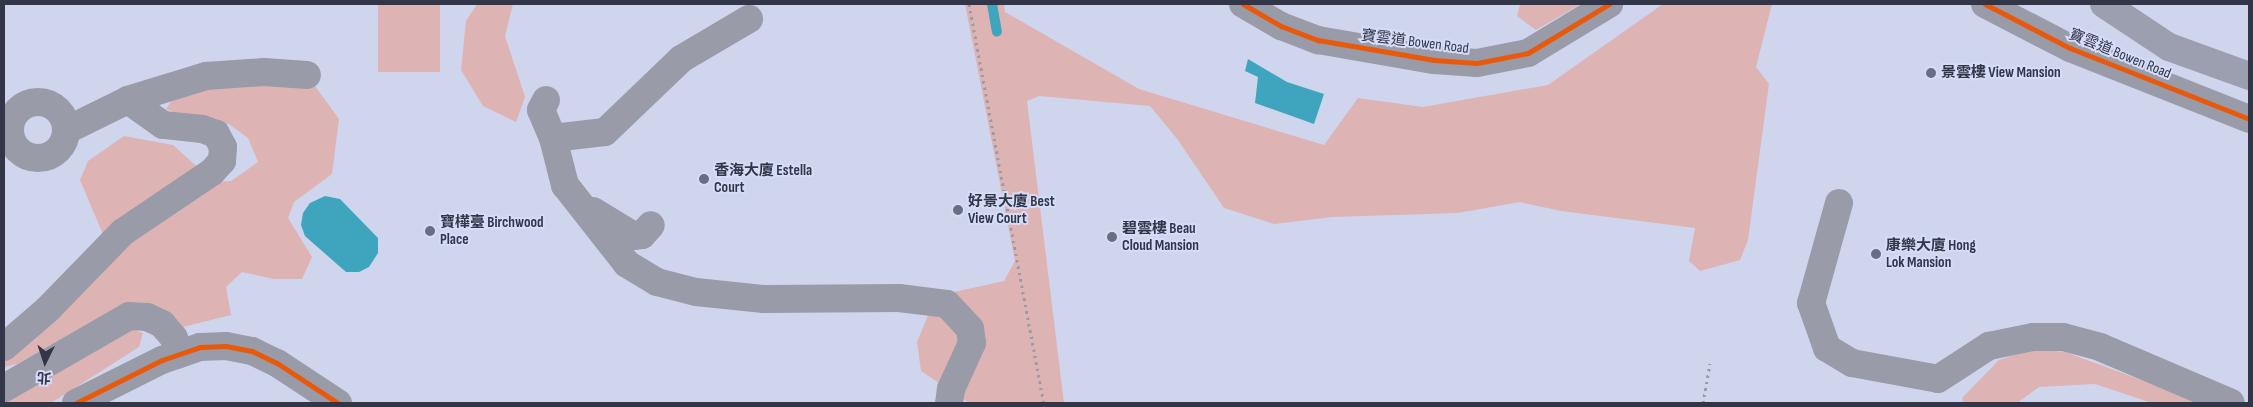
<!DOCTYPE html>
<html>
<head>
<meta charset="utf-8">
<style>
	body { margin:0 }
	#map { position:relative; width:2253px; height:407px; overflow:hidden; background:#d0d5ee; font-family:"Sofia Sans Condensed","Noto Sans TC",sans-serif }
	div>[style] { position:absolute }
	.green>* { inset:0; background:#ddb3b3; transform-origin:0 0 }
	.water>* { inset:0; background:#3fa5be }
	.stream>* { height:10px; margin:-5px; padding:0 5px; transform-origin:5px; border-radius:5px; background:#3fa5be }
	.path>* { height:3px; margin-top:-1.5px; transform-origin:0; background:repeating-linear-gradient(90deg,#999ba8 0 2.5px,transparent 0 6.5px) }
	.minor>* { height:28px; margin:-14px; padding:0 14px; transform-origin:14px; border-radius:14px; background:#999ca8 }
	.minor>.ring { margin:-14px; padding:0; box-sizing:content-box; background:none; border:28px solid #999ca8; border-radius:50% }
	.major>* { height:28px; margin:-14px; padding:0 14px; transform-origin:14px; border-radius:14px; background:#9c9fb0 }
	.cycleway>* { height:5px; margin:-2.5px; padding:0 2.5px; transform-origin:2.5px; border-radius:2.5px; background:#e8590c }
	.dots>* { width:14px; height:14px; translate:-50% -50%; box-sizing:border-box; border:2px solid #d5dcf7; border-radius:50% }
	span { translate:-50% -50%; white-space:nowrap; text-align:center; line-height:1.15; -webkit-text-stroke:4px #d5dcf7; paint-order:stroke }
	.street-label { font-size:15px; color:#323648 }
	.poi-label { font-size:15px; color:#323648; font-weight:700 }
	.left { translate:0 -50%; text-align:left }
	.frame { position:absolute; inset:0; border:5px solid #323648; pointer-events:none }
	.north { position:absolute; left:20px; top:337px; width:50px; height:50px; -webkit-text-stroke:4px #d5dcf7; paint-order:stroke; rotate:184deg; font-size:14px; font-weight:700; line-height:20px; text-align:center; color:#323648 }
	.north::after { content:''; display:block; margin:auto; width:18px; height:22px; background:#323648; clip-path:polygon(50% 0,100% 100%,50% 72%,0 100%) }
</style>
</head>
<body>
<div id="map">
	<div class="green">
		<i style="left:378px;top:4px;width:62px;height:68px"></i>
		<i style="clip-path:polygon(477px 4px,513px 4px,505px 36px,525px 97px,516px 122px,483px 106px,461px 70px,466px 21px)"></i>
		<i style="clip-path:polygon(965px 4px,1004px 4px,1005px 12px,1139px 89px,1324px 145px,1358px 98px,1423px 107px,1548px 85px,1663px 4px,1772px 4px,1756px 67px,1769px 84px,1748px 240px,1740px 260px,1700px 271px,1689px 261px,1695px 228px,1561px 211px,1520px 202px,1458px 213px,1333px 217px,1274px 224px,1224px 208px,1178px 140px,1150px 106px,1039px 96px,1027px 101px,1064px 403px,969px 403px,921px 371px,917px 342px,936px 296px,1004px 281px,1015px 261px)"></i>
		<i style="clip-path:polygon(1520px 4px,1581px 4px,1536px 30px,1517px 16px)"></i>
		<i style="clip-path:polygon(232px 84px,315px 86px,339px 119px,332px 174px,294px 202px,288px 218px,312px 257px,302px 279px,274px 279px,242px 272px,226px 287px,231px 315px,183px 327px,154px 306px,125px 304px,17px 364px,4px 367px,7px 354px,95px 281px,102px 232px,80px 180px,88px 161px,124px 136px,173px 145px,214px 182px,231px 181px,258px 162px,248px 138px,229px 124px,188px 118px,166px 109px,176px 95px)"></i>
		<i style="clip-path:polygon(129px 328px,143px 333px,139px 347px,51px 403px,4px 403px,4px 396px)"></i>
		<i style="clip-path:polygon(2033px 349px,2065px 352px,2204px 403px,2152px 403px,2095px 384px,2039px 387px,2017px 403px,1964px 403px,1962px 398px,1999px 360px)"></i>
	</div>
	<div class="water">
		<i style="clip-path:polygon(1248px 59px,1287px 82px,1324px 94px,1314px 124px,1255px 103px,1258px 77px,1245px 71px)"></i>
		<i style="clip-path:polygon(325px 196px,340px 199px,378px 238px,378px 253px,369px 267px,359px 272px,346px 272px,305px 236px,301px 225px,303px 213px,310px 203px)"></i>
	</div>
	<div class="stream">
		<i style="left:992px;top:4px;width:28px;rotate:80deg"></i>
	</div>
	<div class="path">
		<i style="left:969px;top:4px;width:406px;rotate:79.4deg"></i>
		<i style="left:1703px;top:403px;width:40px;rotate:-80deg"></i>
	</div>
	<div class="minor">
		<i style="left:1243px;top:4px;width:44px;rotate:30.1deg"></i>
		<i style="left:1281px;top:26px;width:40px;rotate:21deg"></i>
		<i style="left:1318px;top:40px;width:118px;rotate:9.8deg"></i>
		<i style="left:1434px;top:60px;width:43px;rotate:4deg"></i>
		<i style="left:1477px;top:63px;width:52px;rotate:-11.1deg"></i>
		<i style="left:1528px;top:53px;width:95px;rotate:-31.2deg"></i>
		<i style="left:1985px;top:4px;width:96px;rotate:27.4deg"></i>
		<i style="left:2070px;top:48px;width:193px;rotate:21.6deg"></i>
		<i style="left:546px;top:100px;width:11px;rotate:117deg"></i>
		<i style="left:541px;top:110px;width:30px;rotate:67deg"></i>
		<i style="left:553px;top:138px;width:49px;rotate:75.7deg"></i>
		<i style="left:565px;top:185px;width:100px;rotate:51.9deg"></i>
		<i style="left:627px;top:264px;width:35px;rotate:31deg"></i>
		<i style="left:657px;top:282px;width:40px;rotate:14.4deg"></i>
		<i style="left:696px;top:292px;width:68px;rotate:5.9deg"></i>
		<i style="left:764px;top:299px;width:135px;rotate:-0.4deg"></i>
		<i style="left:899px;top:298px;width:48px;rotate:7.1deg"></i>
		<i style="left:947px;top:304px;width:34px;rotate:47deg"></i>
		<i style="left:970px;top:329px;width:14px;rotate:82deg"></i>
		<i style="left:972px;top:343px;width:51px;rotate:114.5deg"></i>
		<i style="left:951px;top:389px;width:14px;rotate:98deg"></i>
		<i class="ring" style="left:10px;top:102px;width:28px;height:28px"></i>
		<i style="left:67px;top:130px;width:68px;rotate:-26.2deg"></i>
		<i style="left:128px;top:100px;width:82px;rotate:-17.1deg"></i>
		<i style="left:206px;top:76px;width:58px;rotate:-3.9deg"></i>
		<i style="left:264px;top:72px;width:43px;rotate:4deg"></i>
		<i style="left:553px;top:138px;width:52px;rotate:-6.6deg"></i>
		<i style="left:605px;top:132px;width:105px;rotate:-43.8deg"></i>
		<i style="left:681px;top:59px;width:79px;rotate:-30.5deg"></i>
		<i style="left:1839px;top:203px;width:104px;rotate:105.6deg"></i>
		<i style="left:1811px;top:303px;width:48px;rotate:70.4deg"></i>
		<i style="left:1827px;top:348px;width:29px;rotate:31deg"></i>
		<i style="left:1852px;top:363px;width:87px;rotate:10.5deg"></i>
		<i style="left:1938px;top:379px;width:61px;rotate:-32.9deg"></i>
		<i style="left:1989px;top:346px;width:45px;rotate:-11.6deg"></i>
		<i style="left:2033px;top:337px;width:30px"></i>
		<i style="left:2063px;top:337px;width:38px;rotate:15deg"></i>
		<i style="left:2100px;top:347px;width:142px;rotate:23.1deg"></i>
		<i style="left:593px;top:211px;width:48px;rotate:31.4deg"></i>
		<i style="left:634px;top:236px;width:8px;rotate:-7deg"></i>
		<i style="left:642px;top:235px;width:13px;rotate:-48deg"></i>
		<i style="left:4px;top:347px;width:58px;rotate:-40.8deg"></i>
		<i style="left:48px;top:309px;width:107px;rotate:-45.8deg"></i>
		<i style="left:123px;top:232px;width:107px;rotate:-34deg"></i>
		<i style="left:212px;top:172px;width:15px;rotate:-48deg"></i>
		<i style="left:222px;top:161px;width:14px;rotate:-86deg"></i>
		<i style="left:223px;top:147px;width:15px;rotate:-118deg"></i>
		<i style="left:216px;top:134px;width:15px;rotate:-160deg"></i>
		<i style="left:202px;top:129px;width:39px;rotate:-174deg"></i>
		<i style="left:163px;top:125px;width:43px;rotate:-144.5deg"></i>
		<i style="left:4px;top:388px;width:144px;rotate:-29.9deg"></i>
		<i style="left:129px;top:316px;width:18px;rotate:3deg"></i>
		<i style="left:147px;top:317px;width:17px;rotate:25deg"></i>
		<i style="left:162px;top:324px;width:18px;rotate:49deg"></i>
		<i style="left:174px;top:338px;width:17px;rotate:77deg"></i>
		<i style="left:76px;top:403px;width:96px;rotate:-26.6deg"></i>
		<i style="left:162px;top:360px;width:40px;rotate:-18.9deg"></i>
		<i style="left:200px;top:347px;width:26px;rotate:-2deg"></i>
		<i style="left:226px;top:346px;width:26px;rotate:11deg"></i>
		<i style="left:252px;top:351px;width:28px;rotate:26deg"></i>
		<i style="left:277px;top:363px;width:73px;rotate:33.3deg"></i>
	</div>
	<div class="major">
		<i style="left:2104px;top:4px;width:78px;rotate:33.5deg"></i>
		<i style="left:2169px;top:47px;width:85px;rotate:19.9deg"></i>
	</div>
	<div class="cycleway">
		<i style="left:1243px;top:4px;width:44px;rotate:30.1deg"></i>
		<i style="left:1281px;top:26px;width:40px;rotate:21deg"></i>
		<i style="left:1318px;top:40px;width:118px;rotate:9.8deg"></i>
		<i style="left:1434px;top:60px;width:43px;rotate:4deg"></i>
		<i style="left:1477px;top:63px;width:52px;rotate:-11.1deg"></i>
		<i style="left:1528px;top:53px;width:95px;rotate:-31.2deg"></i>
		<i style="left:1985px;top:4px;width:96px;rotate:27.4deg"></i>
		<i style="left:2070px;top:48px;width:193px;rotate:21.6deg"></i>
		<i style="left:76px;top:403px;width:96px;rotate:-26.6deg"></i>
		<i style="left:162px;top:360px;width:40px;rotate:-18.9deg"></i>
		<i style="left:200px;top:347px;width:26px;rotate:-2deg"></i>
		<i style="left:226px;top:346px;width:26px;rotate:11deg"></i>
		<i style="left:252px;top:351px;width:28px;rotate:26deg"></i>
		<i style="left:277px;top:363px;width:73px;rotate:33.3deg"></i>
	</div>
	<div class="dots">
		<i style="left:1931px;top:73px;background:#696e82"></i>
		<i style="left:704px;top:179px;background:#696e82"></i>
		<i style="left:958px;top:210px;background:#696e82"></i>
		<i style="left:430px;top:231px;background:#696e82"></i>
		<i style="left:1112px;top:237px;background:#696e82"></i>
		<i style="left:1876px;top:254px;background:#696e82"></i>
	</div>
	<div class="street-label">
		<span style="left:1415px;top:42px;rotate:7deg">寶雲道 Bowen Road</span>
		<span style="left:2120px;top:54px;rotate:22deg">寶雲道 Bowen Road</span>
	</div>
	<div class="poi-label">
		<span class="left" style="left:1941px;top:73px">景雲樓 View Mansion</span>
		<span class="left" style="left:714px;top:179px">香海大廈 Estella<br>Court</span>
		<span class="left" style="left:968px;top:210px">好景大廈 Best<br>View Court</span>
		<span class="left" style="left:440px;top:231px">寶樺臺 Birchwood<br>Place</span>
		<span class="left" style="left:1122px;top:237px">碧雲樓 Beau<br>Cloud Mansion</span>
		<span class="left" style="left:1886px;top:254px">康樂大廈 Hong<br>Lok Mansion</span>
	</div>
	<div class="frame"></div>
	<div class="north">北</div>
</div>
</body>
</html>
